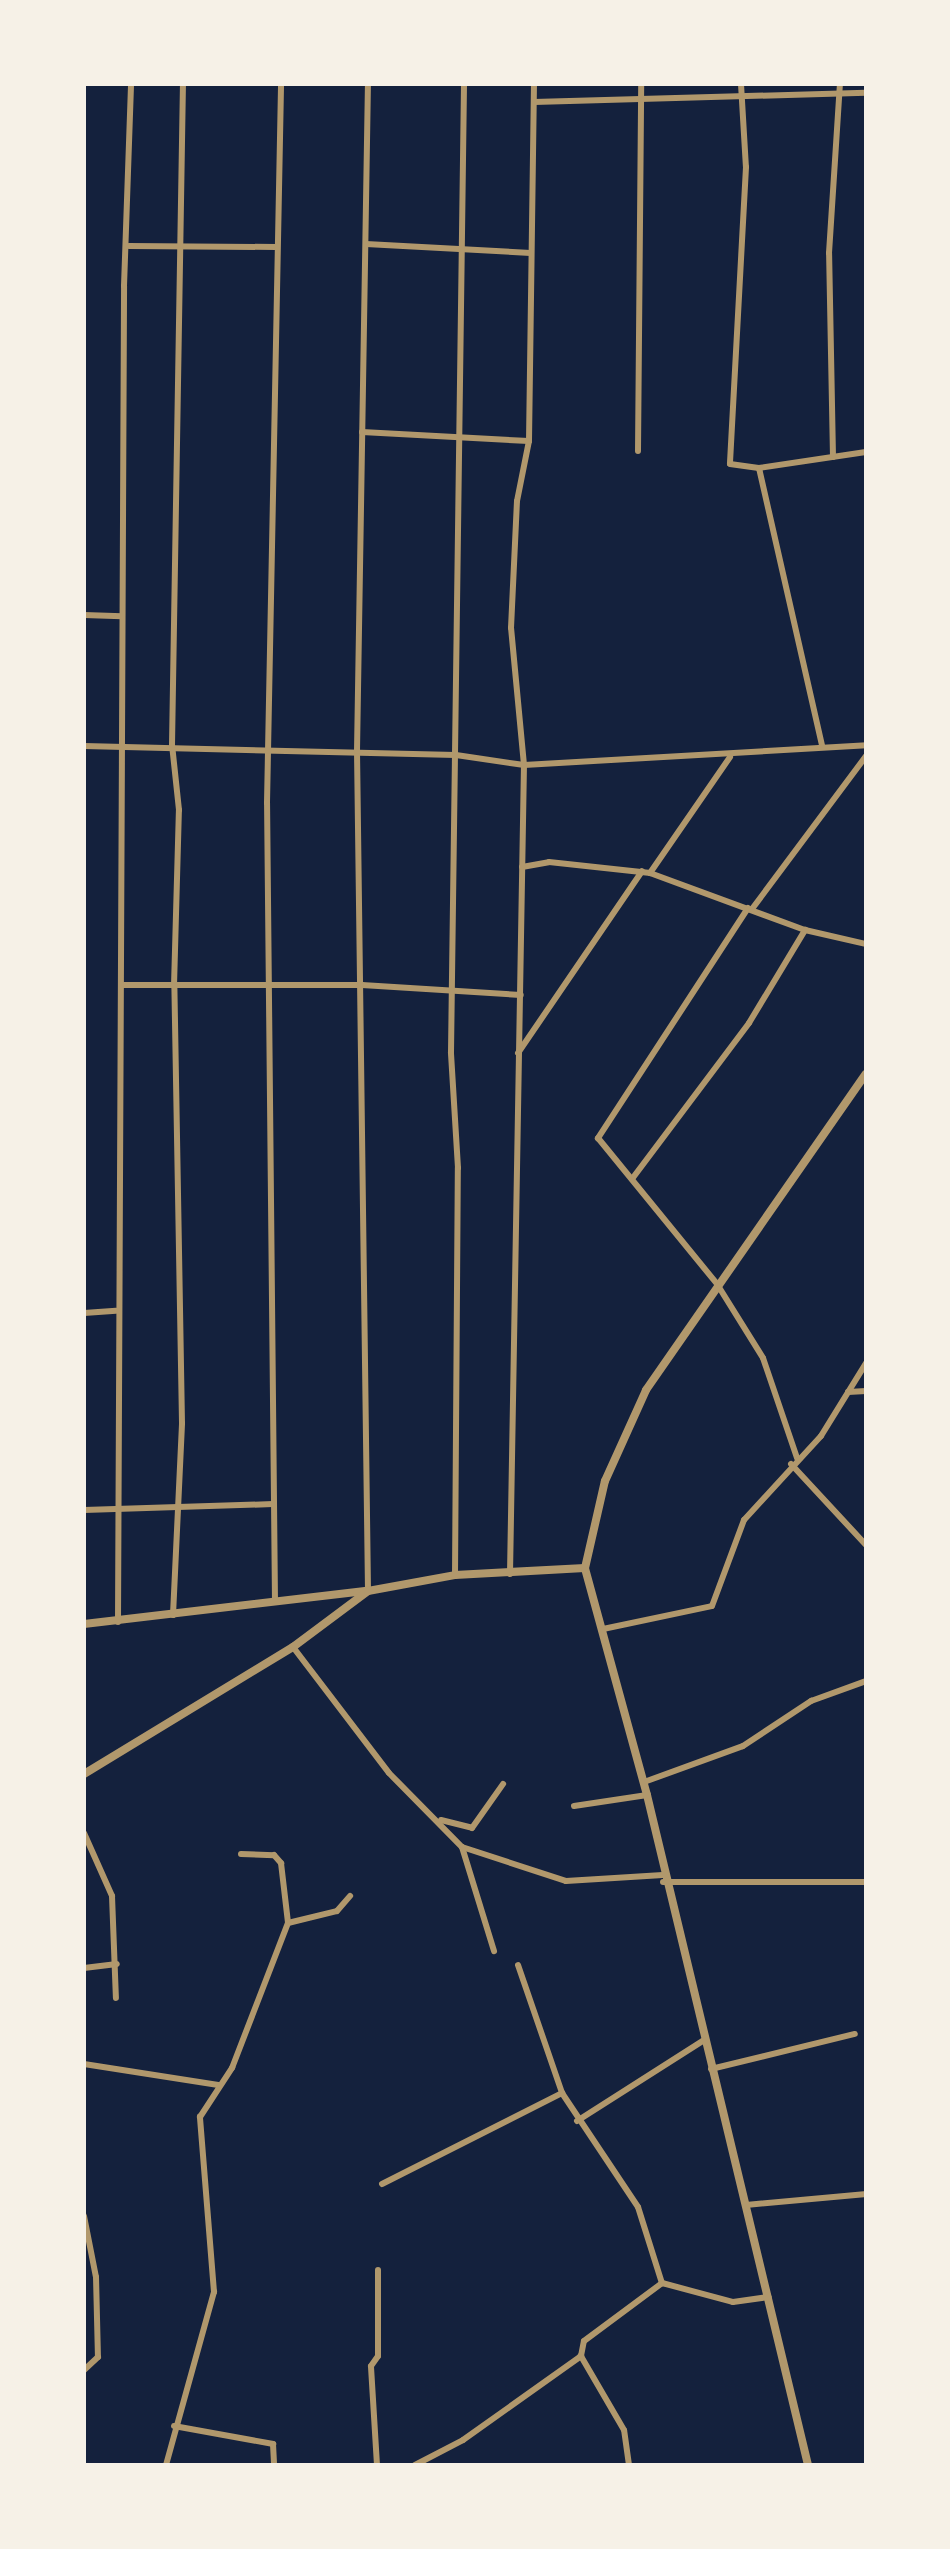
<!DOCTYPE html>
<html>
<head>
<meta charset="utf-8">
<style>
	body { margin:0 }
	#map { position:relative; width:950px; height:2549px; overflow:hidden; background:#14213d; font-family:Quicksand,sans-serif }
	div>[style] { position:absolute }
	.minor>* { height:6px; margin:-3px; padding:0 3px; transform-origin:3px; border-radius:3px; background:#b1986c }
	.tertiary>* { height:8px; margin:-4px; padding:0 4px; transform-origin:4px; border-radius:4px; background:#b1986c }
	span { translate:-50% -50%; white-space:nowrap; text-align:center; line-height:1.15; -webkit-text-stroke:6px #f6f1e7; paint-order:stroke }
	.frame { position:absolute; inset:0; border:86px solid #f6f1e7; pointer-events:none }
</style>
</head>
<body>
<div id="map">
	<div class="minor">
		<i style="left:741px;top:84px;width:83px;rotate:86.6deg"></i>
		<i style="left:746px;top:167px;width:297px;rotate:93.1deg"></i>
		<i style="left:730px;top:464px;width:29px;rotate:8deg"></i>
		<i style="left:759px;top:468px;width:108px;rotate:-8.5deg"></i>
		<i style="left:534px;top:102px;width:332px;rotate:-1.6deg"></i>
		<i style="left:366px;top:244px;width:165px;rotate:3.1deg"></i>
		<i style="left:129px;top:246px;width:147px;rotate:0.4deg"></i>
		<i style="left:362px;top:432px;width:167px;rotate:3.1deg"></i>
		<i style="left:638px;top:451px;width:367px;rotate:-89.5deg"></i>
		<i style="left:833px;top:457px;width:204px;rotate:-91.1deg"></i>
		<i style="left:829px;top:253px;width:169px;rotate:-86.3deg"></i>
		<i style="left:759px;top:468px;width:285px;rotate:77.2deg"></i>
		<i style="left:84px;top:615px;width:38px;rotate:2deg"></i>
		<i style="left:84px;top:746px;width:372px;rotate:1.4deg"></i>
		<i style="left:456px;top:755px;width:69px;rotate:8.4deg"></i>
		<i style="left:524px;top:765px;width:343px;rotate:-3.3deg"></i>
		<i style="left:522px;top:867px;width:27px;rotate:-10deg"></i>
		<i style="left:549px;top:862px;width:102px;rotate:6.2deg"></i>
		<i style="left:650px;top:873px;width:165px;rotate:20.2deg"></i>
		<i style="left:805px;top:930px;width:63px;rotate:12.9deg"></i>
		<i style="left:650px;top:873px;width:141px;rotate:-55.4deg"></i>
		<i style="left:748px;top:908px;width:275px;rotate:123.1deg"></i>
		<i style="left:598px;top:1138px;width:188px;rotate:50.8deg"></i>
		<i style="left:717px;top:1284px;width:87px;rotate:58.1deg"></i>
		<i style="left:763px;top:1358px;width:106px;rotate:71.2deg"></i>
		<i style="left:752px;top:909px;width:191px;rotate:-53.3deg"></i>
		<i style="left:122px;top:985px;width:240px"></i>
		<i style="left:362px;top:985px;width:159px;rotate:3.6deg"></i>
		<i style="left:518px;top:1053px;width:220px;rotate:-55.7deg"></i>
		<i style="left:632px;top:1179px;width:195px;rotate:-53.1deg"></i>
		<i style="left:749px;top:1023px;width:109px;rotate:-58.9deg"></i>
		<i style="left:84px;top:1313px;width:32px;rotate:-4deg"></i>
		<i style="left:848px;top:1392px;width:18px;rotate:-3deg"></i>
		<i style="left:791px;top:1464px;width:110px;rotate:47.2deg"></i>
		<i style="left:84px;top:1510px;width:189px;rotate:-1.8deg"></i>
		<i style="left:510px;top:1574px;width:809px;rotate:-89.01deg"></i>
		<i style="left:524px;top:765px;width:138px;rotate:-95.4deg"></i>
		<i style="left:511px;top:628px;width:127px;rotate:-87.3deg"></i>
		<i style="left:517px;top:501px;width:61px;rotate:-78.7deg"></i>
		<i style="left:529px;top:441px;width:357px;rotate:-89.2deg"></i>
		<i style="left:455px;top:1575px;width:407px;rotate:-89.6deg"></i>
		<i style="left:458px;top:1168px;width:116px;rotate:-93.5deg"></i>
		<i style="left:451px;top:1052px;width:968px;rotate:-89.23deg"></i>
		<i style="left:368px;top:1591px;width:840px;rotate:-90.75deg"></i>
		<i style="left:357px;top:751px;width:667px;rotate:-89.06deg"></i>
		<i style="left:275px;top:1602px;width:799px;rotate:-90.57deg"></i>
		<i style="left:267px;top:803px;width:719px;rotate:-88.88deg"></i>
		<i style="left:173px;top:1615px;width:192px;rotate:-87.3deg"></i>
		<i style="left:182px;top:1423px;width:437px;rotate:-91deg"></i>
		<i style="left:174px;top:986px;width:176px;rotate:-88.4deg"></i>
		<i style="left:179px;top:810px;width:65px;rotate:-96.1deg"></i>
		<i style="left:172px;top:745px;width:661px;rotate:-89.05deg"></i>
		<i style="left:118px;top:1622px;width:1336px;rotate:-89.74deg"></i>
		<i style="left:124px;top:286px;width:202px;rotate:-88deg"></i>
		<i style="left:603px;top:1629px;width:111px;rotate:-11.9deg"></i>
		<i style="left:712px;top:1606px;width:92px;rotate:-69.6deg"></i>
		<i style="left:744px;top:1520px;width:114px;rotate:-47.5deg"></i>
		<i style="left:821px;top:1436px;width:86px;rotate:-58.3deg"></i>
		<i style="left:293px;top:1647px;width:158px;rotate:52.7deg"></i>
		<i style="left:389px;top:1773px;width:104px;rotate:45.4deg"></i>
		<i style="left:462px;top:1847px;width:109px;rotate:18.1deg"></i>
		<i style="left:566px;top:1881px;width:97px;rotate:-3.5deg"></i>
		<i style="left:644px;top:1782px;width:105px;rotate:-20deg"></i>
		<i style="left:743px;top:1746px;width:82px;rotate:-33.5deg"></i>
		<i style="left:811px;top:1701px;width:59px;rotate:-20deg"></i>
		<i style="left:574px;top:1806px;width:74px;rotate:-8.6deg"></i>
		<i style="left:441px;top:1820px;width:32px;rotate:14deg"></i>
		<i style="left:472px;top:1828px;width:54px;rotate:-54.8deg"></i>
		<i style="left:84px;top:1833px;width:69px;rotate:66deg"></i>
		<i style="left:112px;top:1896px;width:102px;rotate:87.8deg"></i>
		<i style="left:462px;top:1847px;width:109px;rotate:72.9deg"></i>
		<i style="left:241px;top:1854px;width:33px;rotate:2deg"></i>
		<i style="left:274px;top:1855px;width:11px;rotate:49deg"></i>
		<i style="left:281px;top:1863px;width:60px;rotate:83.3deg"></i>
		<i style="left:663px;top:1882px;width:203px"></i>
		<i style="left:518px;top:1965px;width:135px;rotate:71deg"></i>
		<i style="left:562px;top:2093px;width:137px;rotate:56.3deg"></i>
		<i style="left:638px;top:2207px;width:80px;rotate:72.5deg"></i>
		<i style="left:84px;top:1968px;width:33px;rotate:-7deg"></i>
		<i style="left:84px;top:2064px;width:136px;rotate:8.9deg"></i>
		<i style="left:711px;top:2069px;width:148px;rotate:-13.7deg"></i>
		<i style="left:577px;top:2121px;width:151px;rotate:-32.5deg"></i>
		<i style="left:382px;top:2184px;width:202px;rotate:-26.8deg"></i>
		<i style="left:746px;top:2205px;width:121px;rotate:-5.2deg"></i>
		<i style="left:84px;top:2216px;width:62px;rotate:78.9deg"></i>
		<i style="left:96px;top:2277px;width:80px;rotate:88.6deg"></i>
		<i style="left:98px;top:2357px;width:19px;rotate:137deg"></i>
		<i style="left:174px;top:2426px;width:101px;rotate:10.3deg"></i>
		<i style="left:273px;top:2444px;width:21px;rotate:87deg"></i>
		<i style="left:166px;top:2465px;width:180px;rotate:-74.5deg"></i>
		<i style="left:214px;top:2292px;width:176px;rotate:-94.6deg"></i>
		<i style="left:200px;top:2117px;width:59px;rotate:-56.9deg"></i>
		<i style="left:232px;top:2068px;width:155px;rotate:-68.9deg"></i>
		<i style="left:288px;top:1923px;width:50px;rotate:-13.8deg"></i>
		<i style="left:337px;top:1911px;width:20px;rotate:-49deg"></i>
		<i style="left:377px;top:2465px;width:99px;rotate:-93.5deg"></i>
		<i style="left:371px;top:2366px;width:12px;rotate:-55deg"></i>
		<i style="left:378px;top:2356px;width:86px;rotate:-90deg"></i>
		<i style="left:415px;top:2465px;width:54px;rotate:-27.5deg"></i>
		<i style="left:463px;top:2440px;width:145px;rotate:-35.4deg"></i>
		<i style="left:629px;top:2465px;width:35px;rotate:-98deg"></i>
		<i style="left:624px;top:2430px;width:86px;rotate:-120.2deg"></i>
		<i style="left:581px;top:2356px;width:15px;rotate:-79deg"></i>
		<i style="left:584px;top:2341px;width:97px;rotate:-36.6deg"></i>
		<i style="left:662px;top:2283px;width:73px;rotate:15deg"></i>
		<i style="left:733px;top:2302px;width:36px;rotate:-8deg"></i>
	</div>
	<div class="tertiary">
		<i style="left:84px;top:1624px;width:285px;rotate:-6.7deg"></i>
		<i style="left:84px;top:1774px;width:245px;rotate:-31.3deg"></i>
		<i style="left:293px;top:1647px;width:94px;rotate:-36.7deg"></i>
		<i style="left:368px;top:1591px;width:88px;rotate:-10.4deg"></i>
		<i style="left:455px;top:1575px;width:130px;rotate:-3.1deg"></i>
		<i style="left:808px;top:2465px;width:689px;rotate:-103.51deg"></i>
		<i style="left:647px;top:1795px;width:235px;rotate:-105.3deg"></i>
		<i style="left:585px;top:1568px;width:89px;rotate:-77.1deg"></i>
		<i style="left:605px;top:1481px;width:100px;rotate:-65.7deg"></i>
		<i style="left:646px;top:1390px;width:385px;rotate:-55.2deg"></i>
	</div>
	<div class="frame"></div>
</div>
</body>
</html>
